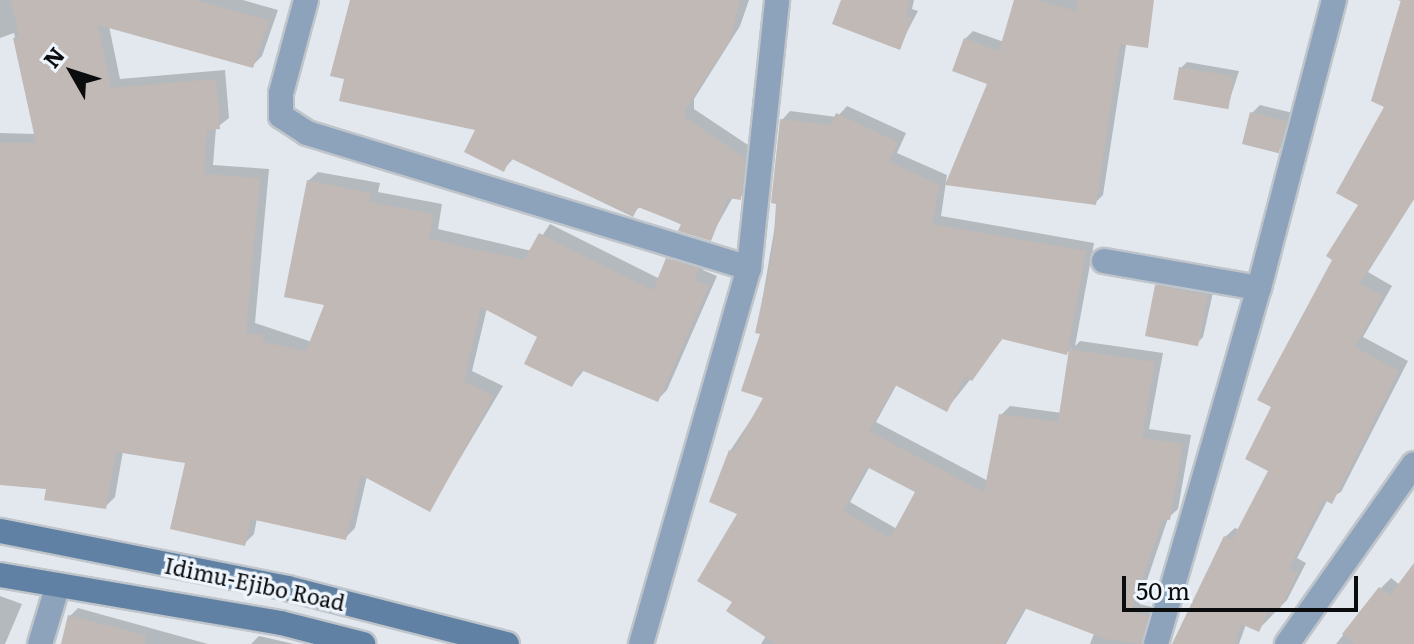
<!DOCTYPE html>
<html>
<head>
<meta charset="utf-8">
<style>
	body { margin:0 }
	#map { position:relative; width:1414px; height:644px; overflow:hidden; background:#e2e8ee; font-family:Literata,serif }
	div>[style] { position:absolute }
	.shadow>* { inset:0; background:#0003 }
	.building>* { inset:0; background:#c1b9b5; transform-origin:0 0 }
	.roads { filter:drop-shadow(2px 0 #bfc5ca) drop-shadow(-2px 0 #bfc5ca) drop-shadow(0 2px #bfc5ca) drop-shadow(0 -2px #bfc5ca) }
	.street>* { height:24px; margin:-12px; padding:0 12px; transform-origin:12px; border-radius:12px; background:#8da2bb }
	.secondary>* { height:24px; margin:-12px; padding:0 12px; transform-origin:12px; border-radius:12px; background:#6081a3 }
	span { translate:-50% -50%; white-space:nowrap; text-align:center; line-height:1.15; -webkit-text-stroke:7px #eff5fc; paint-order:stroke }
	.street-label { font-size:22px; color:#0a0c0e }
	.north { position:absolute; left:32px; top:32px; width:80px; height:80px; -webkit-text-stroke:6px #eff5fc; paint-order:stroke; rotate:309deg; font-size:22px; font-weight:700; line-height:32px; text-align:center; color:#0a0c0e }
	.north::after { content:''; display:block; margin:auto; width:28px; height:36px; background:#0a0c0e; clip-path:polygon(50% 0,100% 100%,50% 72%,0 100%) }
	.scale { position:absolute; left:1122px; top:576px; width:236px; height:36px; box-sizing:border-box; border:4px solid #0a0c0e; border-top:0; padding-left:10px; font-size:24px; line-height:28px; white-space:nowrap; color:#0a0c0e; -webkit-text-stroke:6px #eff5fc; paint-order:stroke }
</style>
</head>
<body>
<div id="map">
	<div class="shadow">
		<i style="clip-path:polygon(0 0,243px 0,278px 10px,262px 56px,252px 66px,109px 26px,120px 79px,225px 70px,229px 118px,216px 128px,213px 165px,269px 169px,255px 323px,312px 342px,326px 304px,308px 181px,318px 172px,380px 183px,378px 192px,442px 204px,438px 229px,532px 251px,550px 224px,660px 279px,678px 250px,707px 259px,703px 270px,717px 276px,667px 390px,657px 400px,585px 369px,572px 385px,540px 337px,487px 308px,472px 371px,503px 386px,430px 509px,367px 476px,355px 528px,346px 537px,257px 518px,254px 534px,244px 544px,188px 461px,123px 451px,115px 497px,105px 507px,48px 487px,0 483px,0 133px,36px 134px,14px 33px,0 38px)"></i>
		<i style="clip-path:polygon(352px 0,749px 0,740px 26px,694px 99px,694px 109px,754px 149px,750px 188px,740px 197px,733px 197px,710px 238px,641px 206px,632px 214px,514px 158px,504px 169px,478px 128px,346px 77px)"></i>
		<i style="clip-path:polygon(843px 0,914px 0,912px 9px,918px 11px,899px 47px)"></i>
		<i style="clip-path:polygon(1016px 0,1133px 0,1103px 195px,1095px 203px,990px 83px,965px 39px,973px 31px,1004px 42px)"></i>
		<i style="clip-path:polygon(1398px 0,1414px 0,1414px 199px,1368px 272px,1392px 286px,1363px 337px,1408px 361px,1341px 492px,1328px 499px,1297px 558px,1306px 563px,1287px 600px,1258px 630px,1246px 624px,1239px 644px,1188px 644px,1225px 537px,1235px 528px,1240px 530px,1271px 470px,1274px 406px,1360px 204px,1386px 106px,1403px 2px)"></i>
		<i style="clip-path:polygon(1187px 62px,1239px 71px,1227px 108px,1181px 68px)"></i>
		<i style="clip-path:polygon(1260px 105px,1293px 113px,1286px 143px,1278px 150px,1252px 113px)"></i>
		<i style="clip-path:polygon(evenodd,847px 106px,906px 133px,897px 153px,947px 175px,941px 216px,1094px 243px,1075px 346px,1080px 341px,1163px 353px,1149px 429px,1191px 435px,1178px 509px,1168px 518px,1139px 604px,1156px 608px,1143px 644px,1090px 644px,1095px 631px,1027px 607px,1006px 644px,761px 644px,766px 636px,735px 601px,739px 513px,730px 451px,766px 397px,763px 332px,757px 331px,779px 202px,782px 120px,790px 111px,837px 117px,847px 106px,1004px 337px,1067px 353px,1071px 348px,1062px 413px,1010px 406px,1001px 415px,988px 481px,876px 422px,897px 384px,946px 410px,1004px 337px,847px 106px,870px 466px,918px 492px,897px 529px,850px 502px,870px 466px)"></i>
		<i style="clip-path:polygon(1165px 278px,1214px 288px,1203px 337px,1195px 345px,1157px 286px)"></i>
		<i style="clip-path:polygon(1414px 566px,1414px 644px,1336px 644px,1381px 588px,1391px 578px,1400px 585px)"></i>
		<i style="clip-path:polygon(0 596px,22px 604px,5px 644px,0 644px)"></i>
		<i style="clip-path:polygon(78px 608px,208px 644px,63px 644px,70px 616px)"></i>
		<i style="clip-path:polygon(259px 636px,294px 644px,251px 644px)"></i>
	</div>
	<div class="building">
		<i style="clip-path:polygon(11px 0,194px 0,269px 20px,253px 68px,98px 25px,111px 88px,216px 79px,220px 129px,207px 130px,204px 174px,260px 178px,246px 333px,264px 335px,263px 342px,306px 351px,324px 305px,284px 297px,307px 180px,371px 193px,369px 202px,434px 214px,429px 239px,524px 260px,539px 233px,653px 290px,666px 258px,699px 268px,695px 280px,709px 286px,658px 402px,581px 370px,572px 387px,524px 364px,537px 337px,481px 307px,464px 381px,494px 396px,430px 512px,361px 475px,346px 540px,251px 519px,245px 546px,170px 529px,185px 463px,116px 452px,106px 509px,44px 500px,46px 489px,0 485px,0 143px,36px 143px,13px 38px,19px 37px)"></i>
		<i style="clip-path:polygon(350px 0,740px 0,731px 38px,685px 110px,686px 118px,745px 158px,741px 200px,728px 198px,711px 241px,678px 231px,681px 224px,638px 207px,633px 217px,510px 158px,504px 172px,464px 152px,475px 130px,339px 101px,344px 79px,330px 76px)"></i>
		<i style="clip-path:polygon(841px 0,910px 0,905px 16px,912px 19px,900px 50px,832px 24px)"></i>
		<i style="clip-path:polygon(1014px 0,1036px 0,1076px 11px,1077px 0,1154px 0,1148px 48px,1120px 44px,1096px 205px,945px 185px,987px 84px,952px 71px,964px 38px,999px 51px)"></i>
		<i style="clip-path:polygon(1401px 0,1414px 0,1414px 199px,1360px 283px,1383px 296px,1355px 347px,1399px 371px,1332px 504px,1324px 500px,1289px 568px,1298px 573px,1278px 612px,1270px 608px,1259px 632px,1241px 624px,1235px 644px,1172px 644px,1224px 536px,1232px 540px,1268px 471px,1245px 459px,1271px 407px,1257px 400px,1332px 260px,1326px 256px,1358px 205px,1336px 193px,1384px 107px,1371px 101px)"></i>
		<i style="left:1179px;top:67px;width:56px;height:33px;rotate:10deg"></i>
		<i style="left:1250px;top:112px;width:38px;height:33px;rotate:14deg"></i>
		<i style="clip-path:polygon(evenodd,836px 113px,898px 142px,889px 162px,939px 184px,933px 224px,1086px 251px,1067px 355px,1002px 339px,972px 381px,965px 377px,947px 412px,895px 385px,869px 431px,984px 492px,999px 414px,1058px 422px,1069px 349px,1155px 362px,1142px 438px,1183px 444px,1170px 520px,1163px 519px,1131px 612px,1148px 616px,1141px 644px,1106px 639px,1024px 608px,1004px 644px,776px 644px,726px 611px,732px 602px,697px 581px,737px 514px,709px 502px,729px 450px,733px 452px,763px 398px,741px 391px,760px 334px,755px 333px,773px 250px,776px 204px,771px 203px,780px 119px,831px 125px,836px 113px,867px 467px,915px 492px,890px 538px,843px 511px,867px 467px)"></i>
		<i style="left:1155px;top:285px;width:54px;height:52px;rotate:11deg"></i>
		<i style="clip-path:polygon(1414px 563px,1414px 644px,1355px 644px,1342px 634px,1379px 587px,1390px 595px)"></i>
		<i style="clip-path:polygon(68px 615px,146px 635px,145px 644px,61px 644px)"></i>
	</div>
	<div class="roads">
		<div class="street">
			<i style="left:306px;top:0;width:96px;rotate:105deg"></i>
			<i style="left:281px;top:93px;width:23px;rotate:90deg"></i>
			<i style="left:281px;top:116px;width:31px;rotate:33deg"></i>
			<i style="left:307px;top:133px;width:462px;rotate:17deg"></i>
			<i style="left:1104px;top:261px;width:157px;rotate:9.9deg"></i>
			<i style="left:40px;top:644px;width:59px;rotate:-73.1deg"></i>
			<i style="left:641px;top:644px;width:391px;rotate:-74deg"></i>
			<i style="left:749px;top:268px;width:269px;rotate:-84deg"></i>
			<i style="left:1156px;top:644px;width:371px;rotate:-73.9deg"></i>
			<i style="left:1259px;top:288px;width:298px;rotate:-75.4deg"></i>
			<i style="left:1287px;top:644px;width:220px;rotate:-54.8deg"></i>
		</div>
		<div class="secondary">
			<i style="left:0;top:531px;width:293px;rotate:11.2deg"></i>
			<i style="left:287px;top:588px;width:227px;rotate:14.3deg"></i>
			<i style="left:0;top:575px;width:285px;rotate:9.7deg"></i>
			<i style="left:281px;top:623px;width:85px;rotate:14.4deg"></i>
		</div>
	</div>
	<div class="street-label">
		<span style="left:255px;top:583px;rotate:12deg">Idimu-Ejibo Road</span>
	</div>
	<div class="north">N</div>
	<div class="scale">50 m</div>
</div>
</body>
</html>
